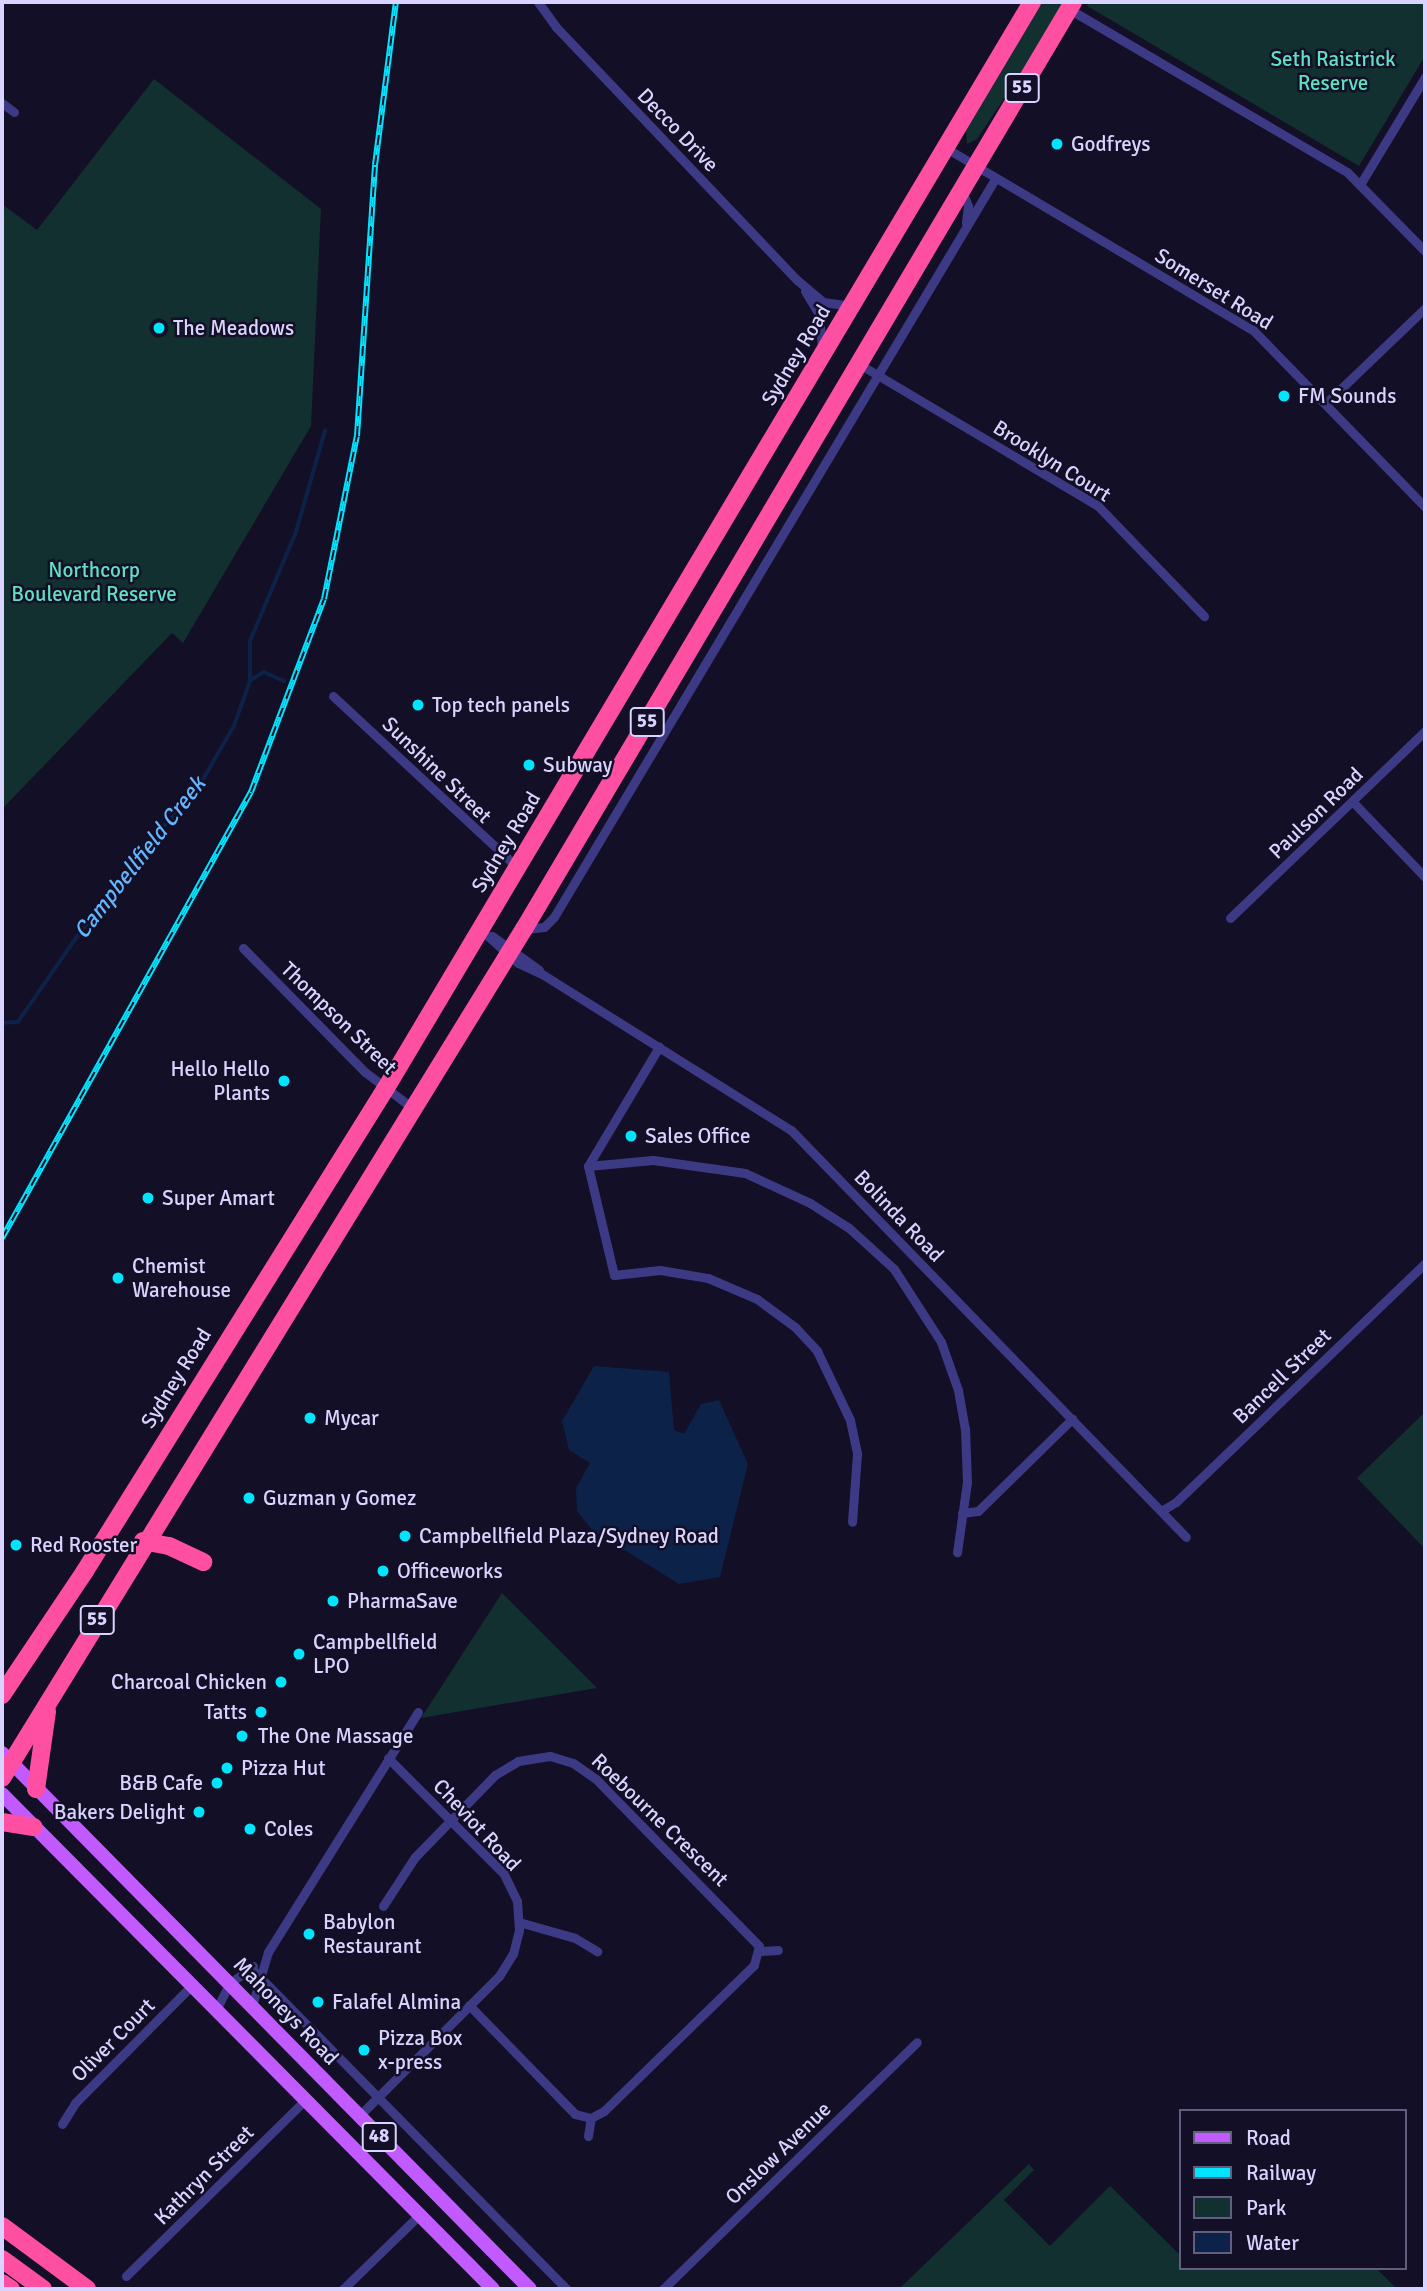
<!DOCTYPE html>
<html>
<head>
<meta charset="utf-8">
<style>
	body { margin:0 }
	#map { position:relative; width:1427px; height:2291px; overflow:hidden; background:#130f26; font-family:Signika,sans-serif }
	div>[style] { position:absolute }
	.green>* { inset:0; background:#12302f }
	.water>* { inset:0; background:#0c2248 }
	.stream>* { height:3.5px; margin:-1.75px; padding:0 1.75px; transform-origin:1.75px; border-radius:1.75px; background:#0c2248 }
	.street>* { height:9px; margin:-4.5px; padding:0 4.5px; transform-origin:4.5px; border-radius:4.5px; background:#3d3a85 }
	.primary>* { height:14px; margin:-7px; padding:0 7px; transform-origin:7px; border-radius:7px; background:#c25bff }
	.highway>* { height:18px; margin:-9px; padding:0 9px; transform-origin:9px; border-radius:9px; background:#ff4fa3 }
	.rail>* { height:6px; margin-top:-3px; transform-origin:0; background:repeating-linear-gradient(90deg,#130f26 0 10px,#00e5ff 0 20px); box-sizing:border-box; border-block:2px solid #00e5ff }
	.dots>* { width:19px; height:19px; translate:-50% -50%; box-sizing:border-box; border:4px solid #130f26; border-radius:50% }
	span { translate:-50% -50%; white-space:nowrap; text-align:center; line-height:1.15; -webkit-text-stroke:5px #130f26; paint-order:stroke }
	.shield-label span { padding:2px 5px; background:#130f26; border:2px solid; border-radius:5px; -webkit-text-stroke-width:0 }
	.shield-label { font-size:19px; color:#d9d4ff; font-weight:700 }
	.park-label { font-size:21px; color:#5fe0c0 }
	.street-label { font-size:21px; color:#d9d4ff }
	.poi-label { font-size:21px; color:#d9d4ff }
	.left { translate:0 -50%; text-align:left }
	.right { translate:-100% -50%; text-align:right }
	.water-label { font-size:23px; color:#62b6ff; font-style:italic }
	.frame { position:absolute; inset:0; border:4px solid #d9d4ff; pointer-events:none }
	.legend { position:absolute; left:1179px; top:2109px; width:228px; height:161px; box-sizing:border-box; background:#130f26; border:2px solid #625e7d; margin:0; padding:9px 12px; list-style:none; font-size:21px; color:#d9d4ff }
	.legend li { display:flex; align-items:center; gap:14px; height:35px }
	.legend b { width:35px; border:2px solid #625e7d }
</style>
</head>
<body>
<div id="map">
	<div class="green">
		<i style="clip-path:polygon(1041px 2px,1064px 2px,1018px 78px,977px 139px,967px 144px,966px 130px)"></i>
		<i style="clip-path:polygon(1089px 2px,1425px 2px,1425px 56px,1359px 166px,1087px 6px)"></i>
		<i style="clip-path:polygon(154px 79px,321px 209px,311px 426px,183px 643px,172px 633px,2px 809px,2px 204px,37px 230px)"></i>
		<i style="clip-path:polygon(1425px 1412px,1425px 1549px,1357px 1478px)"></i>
		<i style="clip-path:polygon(502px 1593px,597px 1688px,421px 1718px)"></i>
		<i style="clip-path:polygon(1029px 2164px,1034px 2170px,1004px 2200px,1050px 2246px,1110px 2186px,1180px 2255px,1180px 2268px,1376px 2268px,1397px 2289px,899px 2289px)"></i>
	</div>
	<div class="water">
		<i style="clip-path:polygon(594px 1366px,669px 1372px,674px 1430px,684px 1434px,701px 1404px,719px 1400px,748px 1464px,720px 1577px,679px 1584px,592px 1530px,577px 1511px,576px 1488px,590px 1463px,569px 1450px,562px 1421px)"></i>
	</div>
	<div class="stream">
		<i style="left:251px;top:680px;width:15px;rotate:-32deg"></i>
		<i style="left:264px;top:672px;width:22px;rotate:24deg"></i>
		<i style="left:2px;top:1023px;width:16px;rotate:-4deg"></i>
		<i style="left:18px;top:1022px;width:102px;rotate:-55.4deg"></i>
		<i style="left:76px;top:938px;width:137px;rotate:-52.1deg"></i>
		<i style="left:160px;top:830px;width:49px;rotate:-45.8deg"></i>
		<i style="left:194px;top:795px;width:80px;rotate:-59.9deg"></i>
		<i style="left:234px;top:726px;width:48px;rotate:-70.4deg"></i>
		<i style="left:250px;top:681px;width:40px;rotate:-90deg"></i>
		<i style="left:250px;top:641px;width:118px;rotate:-67.1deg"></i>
		<i style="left:296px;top:532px;width:105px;rotate:-74deg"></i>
	</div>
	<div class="street">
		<i style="left:538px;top:2px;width:31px;rotate:54deg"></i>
		<i style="left:556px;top:27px;width:349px;rotate:46.4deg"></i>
		<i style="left:797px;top:280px;width:34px;rotate:40deg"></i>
		<i style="left:823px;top:302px;width:27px;rotate:8deg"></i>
		<i style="left:1069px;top:9px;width:322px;rotate:30.4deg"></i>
		<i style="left:1347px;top:172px;width:111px;rotate:45.4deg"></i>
		<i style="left:2px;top:103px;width:15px;rotate:37deg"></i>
		<i style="left:946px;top:148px;width:357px;rotate:30.7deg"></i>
		<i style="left:1253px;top:330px;width:247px;rotate:45.8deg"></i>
		<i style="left:1361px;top:183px;width:124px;rotate:-58.9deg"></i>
		<i style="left:962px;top:191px;width:16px;rotate:68deg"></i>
		<i style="left:968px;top:206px;width:17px;rotate:97deg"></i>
		<i style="left:805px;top:291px;width:27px;rotate:59deg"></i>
		<i style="left:819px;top:314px;width:32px;rotate:85deg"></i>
		<i style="left:859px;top:364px;width:278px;rotate:30.7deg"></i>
		<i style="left:1098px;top:506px;width:153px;rotate:46.1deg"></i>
		<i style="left:1326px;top:403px;width:137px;rotate:-43.8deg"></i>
		<i style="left:333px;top:696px;width:253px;rotate:42.9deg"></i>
		<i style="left:1353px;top:802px;width:104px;rotate:46.2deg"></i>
		<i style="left:1230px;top:918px;width:270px;rotate:-43.8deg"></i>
		<i style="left:525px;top:929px;width:19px;rotate:-6deg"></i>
		<i style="left:544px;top:927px;width:14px;rotate:-45deg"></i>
		<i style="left:554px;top:917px;width:860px;rotate:-59.14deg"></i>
		<i style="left:481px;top:930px;width:50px;rotate:41.7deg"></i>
		<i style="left:518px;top:963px;width:26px;rotate:25deg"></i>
		<i style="left:542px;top:974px;width:294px;rotate:32.1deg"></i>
		<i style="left:791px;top:1130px;width:567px;rotate:45.86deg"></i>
		<i style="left:492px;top:936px;width:58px;rotate:35.9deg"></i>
		<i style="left:243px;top:948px;width:174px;rotate:45.5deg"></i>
		<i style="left:365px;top:1072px;width:61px;rotate:37.1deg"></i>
		<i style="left:588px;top:1166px;width:65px;rotate:-5.3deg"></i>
		<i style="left:653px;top:1160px;width:93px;rotate:8deg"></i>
		<i style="left:745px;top:1173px;width:72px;rotate:24.8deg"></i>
		<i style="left:810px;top:1203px;width:46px;rotate:32.7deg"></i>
		<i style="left:849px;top:1228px;width:61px;rotate:42.3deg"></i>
		<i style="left:894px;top:1269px;width:87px;rotate:57.2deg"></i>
		<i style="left:941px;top:1342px;width:51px;rotate:70.5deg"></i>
		<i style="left:958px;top:1390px;width:39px;rotate:80deg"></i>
		<i style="left:965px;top:1428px;width:54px;rotate:87.9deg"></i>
		<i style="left:967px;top:1482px;width:71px;rotate:98.1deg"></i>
		<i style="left:588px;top:1166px;width:112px;rotate:76.6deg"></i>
		<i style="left:614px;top:1275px;width:46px;rotate:-6.2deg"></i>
		<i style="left:660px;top:1270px;width:49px;rotate:9.5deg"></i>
		<i style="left:708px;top:1278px;width:53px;rotate:23.2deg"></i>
		<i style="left:757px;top:1299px;width:47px;rotate:36.4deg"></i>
		<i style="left:795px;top:1327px;width:33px;rotate:47deg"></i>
		<i style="left:817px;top:1351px;width:76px;rotate:64.4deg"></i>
		<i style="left:850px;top:1420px;width:35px;rotate:78deg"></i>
		<i style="left:857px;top:1454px;width:68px;rotate:94.2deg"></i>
		<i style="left:588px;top:1166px;width:139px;rotate:-59.2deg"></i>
		<i style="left:1161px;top:1511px;width:17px;rotate:-31deg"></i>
		<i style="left:1176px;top:1502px;width:345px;rotate:-43.8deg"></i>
		<i style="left:962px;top:1513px;width:16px;rotate:-7deg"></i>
		<i style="left:978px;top:1511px;width:132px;rotate:-44.4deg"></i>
		<i style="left:383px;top:1906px;width:59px;rotate:-56.9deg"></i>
		<i style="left:415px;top:1857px;width:115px;rotate:-45.7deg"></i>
		<i style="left:495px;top:1775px;width:27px;rotate:-31deg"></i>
		<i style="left:518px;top:1761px;width:32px;rotate:-9deg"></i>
		<i style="left:550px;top:1756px;width:24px;rotate:17deg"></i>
		<i style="left:573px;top:1763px;width:28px;rotate:35deg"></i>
		<i style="left:596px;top:1779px;width:233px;rotate:45.7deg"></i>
		<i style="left:759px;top:1946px;width:20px;rotate:105deg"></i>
		<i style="left:754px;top:1965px;width:209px;rotate:135.8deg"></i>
		<i style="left:604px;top:2111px;width:15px;rotate:152deg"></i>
		<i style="left:591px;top:2118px;width:16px;rotate:-166deg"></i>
		<i style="left:575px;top:2114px;width:152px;rotate:-134.2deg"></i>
		<i style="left:519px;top:1922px;width:58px;rotate:15.9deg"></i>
		<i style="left:575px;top:1938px;width:26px;rotate:31deg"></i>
		<i style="left:760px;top:1951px;width:18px;rotate:-3deg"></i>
		<i style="left:251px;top:1968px;width:450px;rotate:45.5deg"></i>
		<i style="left:252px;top:2006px;width:56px;rotate:-73.5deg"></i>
		<i style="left:268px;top:1952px;width:283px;rotate:-58deg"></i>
		<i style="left:217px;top:2008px;width:27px;rotate:-63deg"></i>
		<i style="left:229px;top:1984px;width:30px;rotate:-37deg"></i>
		<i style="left:359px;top:2116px;width:198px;rotate:-45deg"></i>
		<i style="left:499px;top:1976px;width:26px;rotate:-58deg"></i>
		<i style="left:513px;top:1954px;width:25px;rotate:-76deg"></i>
		<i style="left:519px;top:1930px;width:29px;rotate:-94deg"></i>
		<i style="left:517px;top:1901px;width:30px;rotate:-116deg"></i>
		<i style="left:504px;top:1874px;width:164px;rotate:-135deg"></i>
		<i style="left:62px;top:2124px;width:25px;rotate:-58deg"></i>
		<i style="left:75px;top:2103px;width:168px;rotate:-45.2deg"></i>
		<i style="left:588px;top:2136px;width:18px;rotate:-81deg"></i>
		<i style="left:126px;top:2276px;width:252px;rotate:-44.5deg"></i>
		<i style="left:343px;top:2289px;width:107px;rotate:-44.2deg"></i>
		<i style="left:663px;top:2289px;width:354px;rotate:-44.2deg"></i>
	</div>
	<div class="primary">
		<i style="left:2px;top:1753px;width:752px;rotate:45.43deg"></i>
		<i style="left:2px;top:1794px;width:697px;rotate:45.23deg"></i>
	</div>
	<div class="highway">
		<i style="left:143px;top:1541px;width:26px;rotate:11deg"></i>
		<i style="left:169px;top:1546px;width:38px;rotate:25deg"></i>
		<i style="left:2px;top:1695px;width:149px;rotate:-56.2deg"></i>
		<i style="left:85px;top:1571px;width:569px;rotate:-58.07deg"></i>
		<i style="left:386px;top:1088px;width:1264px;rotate:-59.25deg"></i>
		<i style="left:2px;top:1778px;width:997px;rotate:-58.42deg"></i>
		<i style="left:524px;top:929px;width:1077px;rotate:-59.36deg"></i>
		<i style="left:36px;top:1789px;width:78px;rotate:-81.9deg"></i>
		<i style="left:2px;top:1822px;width:32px;rotate:9deg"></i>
		<i style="left:2px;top:2226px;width:106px;rotate:36.5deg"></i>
		<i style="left:2px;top:2259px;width:51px;rotate:36.2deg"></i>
		<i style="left:2px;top:2283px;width:11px;rotate:34deg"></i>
	</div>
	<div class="rail">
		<i style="left:2px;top:1238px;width:511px;rotate:-60.83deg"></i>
		<i style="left:251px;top:792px;width:206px;rotate:-69.3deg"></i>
		<i style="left:324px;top:599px;width:166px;rotate:-78.6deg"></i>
		<i style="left:357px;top:436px;width:272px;rotate:-86.2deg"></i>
		<i style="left:375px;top:165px;width:164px;rotate:-82.7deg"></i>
	</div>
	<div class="dots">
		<i style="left:1057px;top:144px;background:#00e5ff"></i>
		<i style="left:159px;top:328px;background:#00e5ff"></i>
		<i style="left:1284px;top:396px;background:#00e5ff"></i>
		<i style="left:418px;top:705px;background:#00e5ff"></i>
		<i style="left:529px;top:765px;background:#00e5ff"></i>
		<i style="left:284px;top:1081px;background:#00e5ff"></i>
		<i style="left:631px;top:1136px;background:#00e5ff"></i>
		<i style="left:148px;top:1198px;background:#00e5ff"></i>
		<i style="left:118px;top:1278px;background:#00e5ff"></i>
		<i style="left:310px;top:1418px;background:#00e5ff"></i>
		<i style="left:249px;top:1498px;background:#00e5ff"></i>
		<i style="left:405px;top:1536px;background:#00e5ff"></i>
		<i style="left:16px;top:1545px;background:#00e5ff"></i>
		<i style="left:383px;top:1571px;background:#00e5ff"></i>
		<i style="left:333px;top:1601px;background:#00e5ff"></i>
		<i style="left:299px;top:1654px;background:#00e5ff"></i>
		<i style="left:281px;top:1682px;background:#00e5ff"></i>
		<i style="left:261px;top:1712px;background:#00e5ff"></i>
		<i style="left:242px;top:1736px;background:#00e5ff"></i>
		<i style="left:227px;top:1768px;background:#00e5ff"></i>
		<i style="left:217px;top:1783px;background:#00e5ff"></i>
		<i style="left:199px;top:1812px;background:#00e5ff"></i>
		<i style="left:250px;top:1829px;background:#00e5ff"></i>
		<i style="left:309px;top:1934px;background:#00e5ff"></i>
		<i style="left:318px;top:2002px;background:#00e5ff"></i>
		<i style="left:364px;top:2050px;background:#00e5ff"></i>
	</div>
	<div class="shield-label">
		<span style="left:1022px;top:88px">55</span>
		<span style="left:647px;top:722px">55</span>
		<span style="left:97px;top:1620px">55</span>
		<span style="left:379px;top:2137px">48</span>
	</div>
	<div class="park-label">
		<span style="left:1333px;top:71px">Seth Raistrick<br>Reserve</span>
		<span style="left:94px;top:582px">Northcorp<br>Boulevard Reserve</span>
	</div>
	<div class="street-label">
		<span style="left:678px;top:130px;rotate:46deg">Decco Drive</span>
		<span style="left:1214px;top:289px;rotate:32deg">Somerset Road</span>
		<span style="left:796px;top:355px;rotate:-59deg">Sydney Road</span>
		<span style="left:1052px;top:461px;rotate:32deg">Brooklyn Court</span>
		<span style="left:437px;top:770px;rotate:44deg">Sunshine Street</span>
		<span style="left:1316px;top:813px;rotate:-44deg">Paulson Road</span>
		<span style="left:506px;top:842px;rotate:-59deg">Sydney Road</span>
		<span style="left:339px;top:1018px;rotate:44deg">Thompson Street</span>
		<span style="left:899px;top:1216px;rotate:46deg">Bolinda Road</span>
		<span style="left:1282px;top:1376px;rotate:-44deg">Bancell Street</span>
		<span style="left:176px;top:1378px;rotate:-58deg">Sydney Road</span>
		<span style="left:660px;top:1820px;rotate:44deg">Roebourne Crescent</span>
		<span style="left:477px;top:1825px;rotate:47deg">Cheviot Road</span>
		<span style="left:286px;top:2011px;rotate:46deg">Mahoneys Road</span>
		<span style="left:113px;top:2040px;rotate:-45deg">Oliver Court</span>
		<span style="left:778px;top:2153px;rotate:-44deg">Onslow Avenue</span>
		<span style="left:204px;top:2175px;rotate:-45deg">Kathryn Street</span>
	</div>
	<div class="poi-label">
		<span class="left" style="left:1071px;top:144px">Godfreys</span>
		<span class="left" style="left:173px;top:328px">The Meadows</span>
		<span class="left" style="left:1298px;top:396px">FM Sounds</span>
		<span class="left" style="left:432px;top:705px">Top tech panels</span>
		<span class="left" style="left:543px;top:765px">Subway</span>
		<span class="right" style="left:270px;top:1081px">Hello Hello<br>Plants</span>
		<span class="left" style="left:645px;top:1136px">Sales Office</span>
		<span class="left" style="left:162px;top:1198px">Super Amart</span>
		<span class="left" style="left:132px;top:1278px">Chemist<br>Warehouse</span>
		<span class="left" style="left:324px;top:1418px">Mycar</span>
		<span class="left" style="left:263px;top:1498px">Guzman y Gomez</span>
		<span class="left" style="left:419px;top:1536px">Campbellfield Plaza/Sydney Road</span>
		<span class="left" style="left:30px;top:1545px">Red Rooster</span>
		<span class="left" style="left:397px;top:1571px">Officeworks</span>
		<span class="left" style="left:347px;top:1601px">PharmaSave</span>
		<span class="left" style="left:313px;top:1654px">Campbellfield<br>LPO</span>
		<span class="right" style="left:267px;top:1682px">Charcoal Chicken</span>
		<span class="right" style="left:247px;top:1712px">Tatts</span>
		<span class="left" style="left:258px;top:1736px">The One Massage</span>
		<span class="left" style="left:241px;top:1768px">Pizza Hut</span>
		<span class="right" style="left:203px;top:1783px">B&amp;B Cafe</span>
		<span class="right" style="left:185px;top:1812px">Bakers Delight</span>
		<span class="left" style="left:264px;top:1829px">Coles</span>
		<span class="left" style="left:323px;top:1934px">Babylon<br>Restaurant</span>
		<span class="left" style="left:332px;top:2002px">Falafel Almina</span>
		<span class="left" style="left:378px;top:2050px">Pizza Box<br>x-press</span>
	</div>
	<div class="water-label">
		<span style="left:140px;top:858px;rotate:-52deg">Campbellfield Creek</span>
	</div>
	<div class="frame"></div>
	<ul class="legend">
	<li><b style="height:9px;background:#c25bff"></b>Road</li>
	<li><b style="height:9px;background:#00e5ff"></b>Railway</li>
	<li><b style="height:19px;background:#12302f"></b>Park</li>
	<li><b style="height:19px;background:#0c2248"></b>Water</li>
	</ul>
</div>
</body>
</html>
